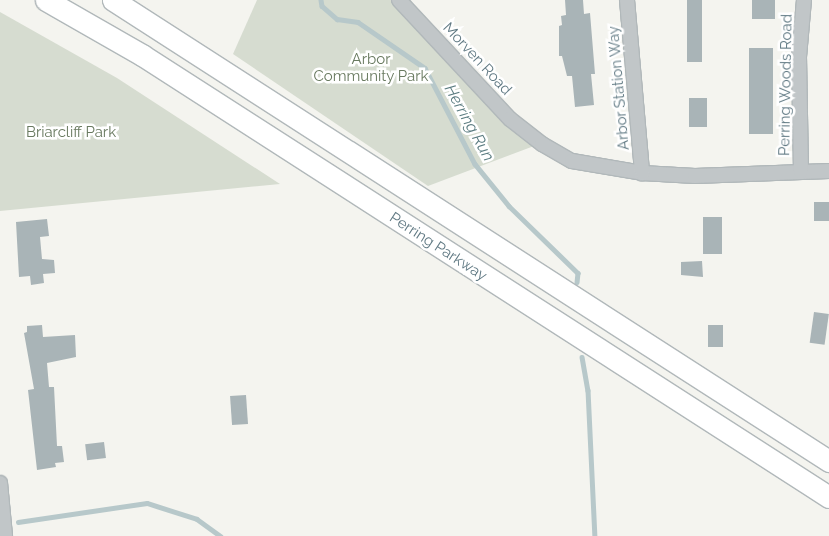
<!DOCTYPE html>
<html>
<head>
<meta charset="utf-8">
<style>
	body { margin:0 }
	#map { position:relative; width:829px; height:536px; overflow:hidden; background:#f4f4ef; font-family:Raleway,sans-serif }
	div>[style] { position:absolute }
	.green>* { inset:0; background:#d6dcd0 }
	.stream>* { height:4.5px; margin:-2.25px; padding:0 2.25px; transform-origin:2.25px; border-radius:2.25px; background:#b7c8ca }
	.building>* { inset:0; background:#a9b4b7; transform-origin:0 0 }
	.roads { filter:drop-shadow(1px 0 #b1b8ba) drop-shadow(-1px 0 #b1b8ba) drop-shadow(0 1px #b1b8ba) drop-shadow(0 -1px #b1b8ba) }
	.street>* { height:14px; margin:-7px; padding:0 7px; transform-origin:7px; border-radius:7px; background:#c1c6c8 }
	.primary>* { height:21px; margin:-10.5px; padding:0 10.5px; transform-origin:10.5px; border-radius:10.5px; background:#fff }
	span { translate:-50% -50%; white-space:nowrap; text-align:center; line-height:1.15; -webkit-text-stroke:5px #fff; paint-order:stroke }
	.park-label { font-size:15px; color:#697a60 }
	.street-label { font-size:15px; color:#607983 }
	.water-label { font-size:16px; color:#5b7c81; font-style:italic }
</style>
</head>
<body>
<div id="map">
	<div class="green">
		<i style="clip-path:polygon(257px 0,398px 0,534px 146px,428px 186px,233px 54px)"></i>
		<i style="clip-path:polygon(0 12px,117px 78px,280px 184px,0 211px)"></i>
	</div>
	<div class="stream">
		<i style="left:321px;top:0;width:6px;rotate:81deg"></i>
		<i style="left:322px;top:6px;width:20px;rotate:41deg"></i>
		<i style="left:337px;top:19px;width:21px;rotate:8deg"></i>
		<i style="left:358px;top:22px;width:81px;rotate:34.5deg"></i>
		<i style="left:425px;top:68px;width:108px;rotate:62.5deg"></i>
		<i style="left:475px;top:164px;width:54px;rotate:51deg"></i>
		<i style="left:509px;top:206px;width:96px;rotate:44.2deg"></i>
		<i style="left:578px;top:273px;width:9px;rotate:96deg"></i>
		<i style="left:582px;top:357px;width:34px;rotate:80deg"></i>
		<i style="left:588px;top:390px;width:146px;rotate:87.3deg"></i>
		<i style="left:18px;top:522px;width:130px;rotate:-8.4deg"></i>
		<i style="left:147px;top:503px;width:52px;rotate:17.7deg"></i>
		<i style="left:197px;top:519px;width:29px;rotate:36deg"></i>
	</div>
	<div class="building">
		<i style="clip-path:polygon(565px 0,583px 0,584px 14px,590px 13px,595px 74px,591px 74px,594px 105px,575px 107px,572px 76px,567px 76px,562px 56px,559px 56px,559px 26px,562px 25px,561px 16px,566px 15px)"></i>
		<i style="left:687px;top:0;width:15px;height:62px"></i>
		<i style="left:752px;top:0;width:23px;height:19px"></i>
		<i style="left:749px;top:48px;width:24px;height:86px"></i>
		<i style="left:689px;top:98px;width:18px;height:29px"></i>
		<i style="left:814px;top:202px;width:15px;height:19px"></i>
		<i style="left:722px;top:217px;width:37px;height:19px;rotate:90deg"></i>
		<i style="clip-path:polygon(47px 219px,49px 236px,40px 237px,42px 259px,54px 260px,55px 273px,43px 274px,44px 283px,31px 285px,30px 276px,19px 277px,16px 222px)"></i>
		<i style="clip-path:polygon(702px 261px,703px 277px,681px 275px,681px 262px)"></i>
		<i style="left:814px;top:312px;width:15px;height:31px;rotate:8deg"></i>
		<i style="clip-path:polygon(42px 325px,43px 337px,75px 335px,76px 357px,47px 363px,49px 387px,54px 387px,57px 446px,62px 446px,64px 462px,55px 463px,56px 467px,37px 470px,28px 390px,34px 389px,24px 333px,27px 332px,27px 326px)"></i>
		<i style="left:708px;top:325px;width:15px;height:22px"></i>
		<i style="left:246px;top:395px;width:29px;height:16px;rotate:86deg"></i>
		<i style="left:104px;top:442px;width:16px;height:19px;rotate:83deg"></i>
	</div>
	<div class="roads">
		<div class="street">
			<i style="left:399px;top:0;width:163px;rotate:47deg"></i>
			<i style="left:510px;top:119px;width:41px;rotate:38deg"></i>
			<i style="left:542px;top:144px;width:34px;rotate:30deg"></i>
			<i style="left:572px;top:161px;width:71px;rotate:9.7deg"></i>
			<i style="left:642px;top:173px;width:53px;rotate:3.2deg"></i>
			<i style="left:695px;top:176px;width:134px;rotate:-2.1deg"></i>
			<i style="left:627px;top:0;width:174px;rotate:85deg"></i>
			<i style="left:801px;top:171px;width:114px;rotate:-91deg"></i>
			<i style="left:799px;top:57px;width:57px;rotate:-85deg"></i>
			<i style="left:0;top:483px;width:53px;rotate:84.6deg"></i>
		</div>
		<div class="primary">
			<i style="left:46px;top:0;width:111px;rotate:29.8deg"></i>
			<i style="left:142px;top:55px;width:817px;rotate:32.76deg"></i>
			<i style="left:113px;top:0;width:852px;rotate:32.78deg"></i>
		</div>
	</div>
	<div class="park-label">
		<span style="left:371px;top:68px">Arbor<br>Community Park</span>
		<span style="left:71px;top:133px">Briarcliff Park</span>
	</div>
	<div class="street-label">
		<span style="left:477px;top:59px;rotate:47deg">Morven Road</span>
		<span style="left:786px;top:85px;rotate:-89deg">Perring Woods Road</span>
		<span style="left:619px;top:88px;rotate:-95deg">Arbor Station Way</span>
		<span style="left:438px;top:247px;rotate:33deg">Perring Parkway</span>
	</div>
	<div class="water-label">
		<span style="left:469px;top:123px;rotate:61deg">Herring Run</span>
	</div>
</div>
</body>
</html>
